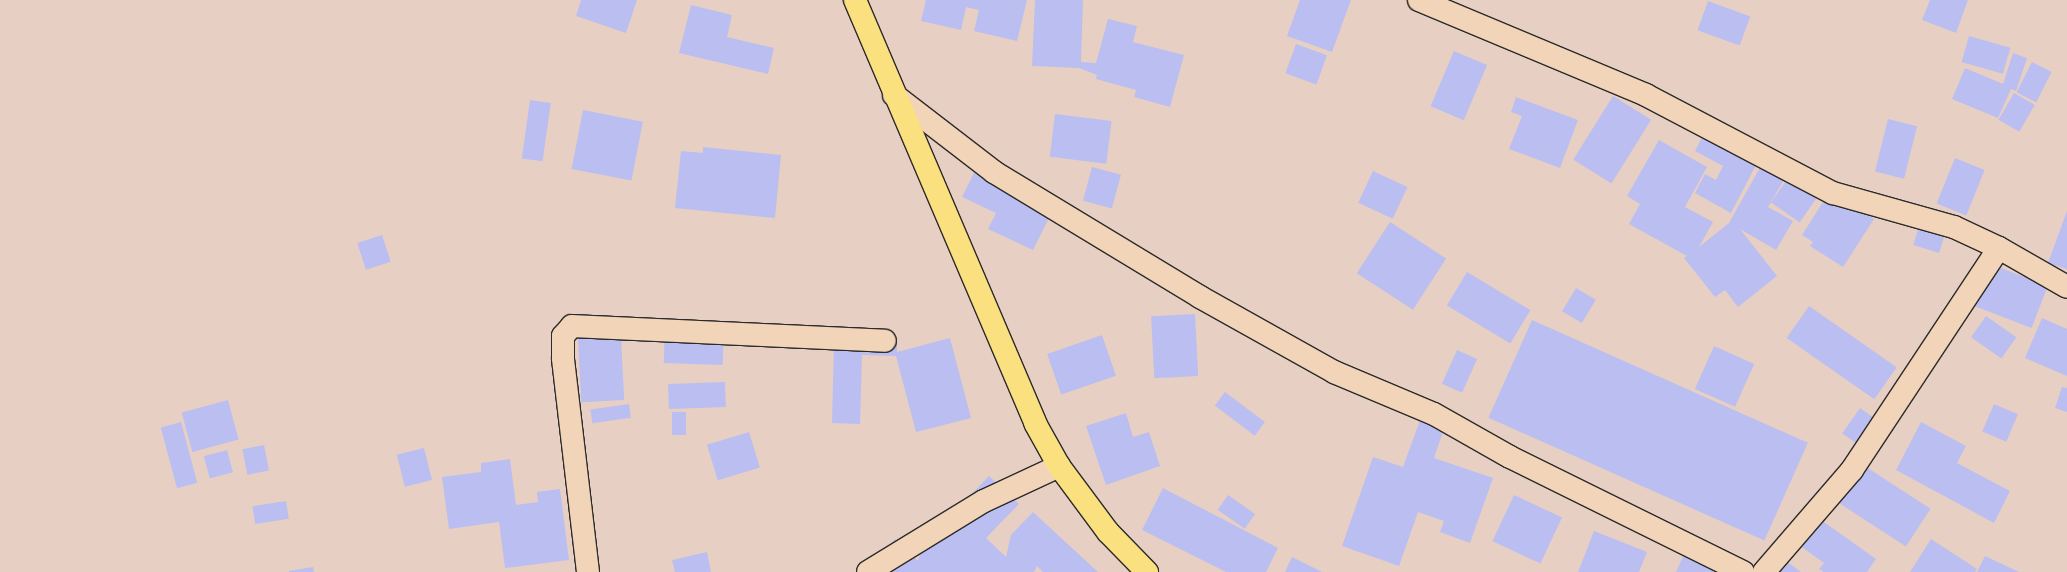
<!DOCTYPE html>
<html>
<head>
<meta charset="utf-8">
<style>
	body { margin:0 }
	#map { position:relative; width:2067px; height:572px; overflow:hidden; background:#e7d0c3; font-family:Sriracha,sans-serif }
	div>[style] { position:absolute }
	.building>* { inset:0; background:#bbbef0; transform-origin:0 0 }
	.roads { filter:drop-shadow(1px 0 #2b2b2b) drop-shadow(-1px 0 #2b2b2b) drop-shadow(0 1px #2b2b2b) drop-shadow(0 -1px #2b2b2b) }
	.minor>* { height:22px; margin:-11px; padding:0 11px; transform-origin:11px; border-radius:11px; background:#f2d4b8 }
	.major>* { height:22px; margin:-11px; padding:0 11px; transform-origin:11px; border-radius:11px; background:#fbe080 }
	span { translate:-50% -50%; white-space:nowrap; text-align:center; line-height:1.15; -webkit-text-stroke:3.5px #f2d4b8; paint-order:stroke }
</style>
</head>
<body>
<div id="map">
	<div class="building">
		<i style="clip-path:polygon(581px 0,637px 0,626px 33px,576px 16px)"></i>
		<i style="clip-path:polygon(926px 0,1027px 0,1017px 41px,974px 31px,979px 10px,966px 7px,961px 30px,921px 21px)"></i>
		<i style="clip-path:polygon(1035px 0,1083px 0,1081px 62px,1096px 63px,1108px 19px,1137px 26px,1133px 42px,1184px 55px,1170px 107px,1134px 97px,1136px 90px,1096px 79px,1097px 75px,1079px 68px,1032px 66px)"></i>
		<i style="clip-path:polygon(1300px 0,1351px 0,1332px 52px,1287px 36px)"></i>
		<i style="clip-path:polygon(1930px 0,1968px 0,1956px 33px,1922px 20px)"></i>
		<i style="left:1708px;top:1px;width:45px;height:31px;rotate:20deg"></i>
		<i style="clip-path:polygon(691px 5px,732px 15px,727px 37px,774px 48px,768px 74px,679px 53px)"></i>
		<i style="left:1969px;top:36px;width:43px;height:27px;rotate:16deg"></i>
		<i style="left:1296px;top:44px;width:33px;height:31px;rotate:20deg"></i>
		<i style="left:1454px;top:51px;width:36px;height:60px;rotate:23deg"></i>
		<i style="clip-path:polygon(2013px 53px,2027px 58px,2016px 91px,2011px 89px,1998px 118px,1952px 99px,1965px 68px,2003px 84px)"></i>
		<i style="left:2032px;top:62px;width:22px;height:34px;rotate:27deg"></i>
		<i style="left:2014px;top:93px;width:24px;height:31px;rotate:30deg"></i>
		<i style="left:1613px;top:96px;width:45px;height:75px;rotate:32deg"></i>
		<i style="clip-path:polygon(1516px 97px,1578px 120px,1560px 168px,1509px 149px,1522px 116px,1511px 112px)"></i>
		<i style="left:530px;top:100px;width:21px;height:59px;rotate:8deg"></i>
		<i style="left:583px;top:110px;width:61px;height:60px;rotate:11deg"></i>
		<i style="left:1055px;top:114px;width:57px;height:43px;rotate:7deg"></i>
		<i style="clip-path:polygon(1712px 118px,1753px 139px,1743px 158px,1756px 165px,1731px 213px,1695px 193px,1705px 174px,1716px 180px,1723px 166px,1695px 151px)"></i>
		<i style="left:1888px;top:119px;width:30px;height:54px;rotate:14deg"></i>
		<i style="clip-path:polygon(1659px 140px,1707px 167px,1685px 207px,1713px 222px,1699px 247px,1729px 223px,1771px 148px,1795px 161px,1768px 207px,1793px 221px,1776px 250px,1740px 229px,1777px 276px,1738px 307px,1725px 290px,1715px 297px,1684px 258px,1687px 256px,1629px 224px,1640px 204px,1627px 196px)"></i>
		<i style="clip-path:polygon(703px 147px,781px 155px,775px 218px,675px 208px,681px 151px,703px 153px)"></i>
		<i style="left:1955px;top:158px;width:32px;height:49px;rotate:22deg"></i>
		<i style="left:1092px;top:167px;width:30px;height:35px;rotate:15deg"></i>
		<i style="left:1795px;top:168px;width:35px;height:42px;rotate:35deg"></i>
		<i style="clip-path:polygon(976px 169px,1055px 206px,1033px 250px,988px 229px,996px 213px,962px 197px)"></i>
		<i style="left:1373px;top:171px;width:38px;height:35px;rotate:25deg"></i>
		<i style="clip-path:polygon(1830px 191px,1874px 219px,1843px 267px,1810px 246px,1813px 242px,1802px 235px)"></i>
		<i style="clip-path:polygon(2067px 211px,2067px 269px,2048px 263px)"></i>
		<i style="left:1390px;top:222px;width:67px;height:61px;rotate:33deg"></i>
		<i style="left:1920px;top:223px;width:27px;height:23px;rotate:17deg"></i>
		<i style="left:382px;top:235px;width:28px;height:26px;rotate:72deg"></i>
		<i style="left:1988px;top:263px;width:64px;height:45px;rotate:21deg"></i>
		<i style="left:1467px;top:272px;width:74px;height:39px;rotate:31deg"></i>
		<i style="left:1576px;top:288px;width:23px;height:27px;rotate:31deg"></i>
		<i style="left:1809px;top:306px;width:107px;height:39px;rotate:35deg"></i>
		<i style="left:1195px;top:314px;width:62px;height:44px;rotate:87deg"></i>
		<i style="left:1986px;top:316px;width:37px;height:26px;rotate:35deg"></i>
		<i style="clip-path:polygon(2042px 318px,2067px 329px,2067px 376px,2025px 358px)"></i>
		<i style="left:620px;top:319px;width:81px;height:43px;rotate:87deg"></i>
		<i style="left:1532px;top:320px;width:302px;height:107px;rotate:24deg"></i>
		<i style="left:665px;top:326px;width:59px;height:37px;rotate:2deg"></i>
		<i style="left:1102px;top:335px;width:43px;height:58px;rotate:71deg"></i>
		<i style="clip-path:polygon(950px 338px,971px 418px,916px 432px,896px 356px,862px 355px,860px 424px,832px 423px,834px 342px,897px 343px,897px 352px)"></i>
		<i style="left:1714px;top:346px;width:44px;height:47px;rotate:24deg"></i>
		<i style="left:1457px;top:350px;width:22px;height:37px;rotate:24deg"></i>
		<i style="left:725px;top:382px;width:25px;height:57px;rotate:88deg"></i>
		<i style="clip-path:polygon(2062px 387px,2067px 388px,2067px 412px,2055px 408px)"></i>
		<i style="left:1225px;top:392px;width:50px;height:17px;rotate:37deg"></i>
		<i style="left:228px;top:400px;width:41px;height:48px;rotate:75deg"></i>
		<i style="left:629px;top:404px;width:14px;height:39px;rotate:82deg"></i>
		<i style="left:1994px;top:404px;width:26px;height:30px;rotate:23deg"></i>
		<i style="left:1860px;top:408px;width:19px;height:31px;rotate:35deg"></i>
		<i style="clip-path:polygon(1424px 409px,1448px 417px,1434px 458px,1493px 478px,1470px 543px,1440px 532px,1444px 521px,1418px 512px,1399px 566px,1342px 546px,1373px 457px,1403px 467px)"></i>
		<i style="left:672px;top:412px;width:14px;height:23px"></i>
		<i style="clip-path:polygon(1126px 413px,1133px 437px,1149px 432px,1160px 466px,1106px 485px,1086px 426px)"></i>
		<i style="left:181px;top:422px;width:63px;height:21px;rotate:75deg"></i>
		<i style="clip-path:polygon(1921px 422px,1966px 446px,1957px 463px,2010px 491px,1994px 523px,1896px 470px)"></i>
		<i style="left:749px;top:432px;width:37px;height:44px;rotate:73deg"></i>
		<i style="left:264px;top:445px;width:26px;height:22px;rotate:79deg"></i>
		<i style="left:424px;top:448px;width:33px;height:28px;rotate:76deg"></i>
		<i style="left:227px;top:450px;width:23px;height:24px;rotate:75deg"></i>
		<i style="clip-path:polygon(510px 459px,516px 505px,538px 502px,537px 492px,560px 489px,569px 560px,505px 568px,499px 522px,449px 529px,442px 477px,481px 472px,481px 463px)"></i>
		<i style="left:1860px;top:463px;width:84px;height:45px;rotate:33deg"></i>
		<i style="clip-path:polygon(989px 476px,1019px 504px,986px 538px,1006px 557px,1011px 535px,1033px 512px,1098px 572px,1043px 572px,1037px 566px,1034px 572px,888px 572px,876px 560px,895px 539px,918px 561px,922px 546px)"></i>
		<i style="clip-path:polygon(1163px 488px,1278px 548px,1266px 572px,1226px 572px,1142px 530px)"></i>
		<i style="left:1228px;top:495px;width:33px;height:18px;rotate:35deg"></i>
		<i style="left:1514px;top:495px;width:53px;height:51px;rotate:25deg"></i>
		<i style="left:286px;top:501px;width:18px;height:34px;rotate:81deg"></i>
		<i style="clip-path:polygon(1807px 510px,1876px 559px,1867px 572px,1824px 572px,1819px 569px,1824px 563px,1788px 537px)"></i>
		<i style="clip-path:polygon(1594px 531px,1647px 552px,1639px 572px,1578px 572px)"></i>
		<i style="clip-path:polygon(1691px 539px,1733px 572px,1676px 572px)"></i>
		<i style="clip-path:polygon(1931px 539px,1977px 569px,1975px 572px,1910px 572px)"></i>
		<i style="clip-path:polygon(707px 552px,711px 572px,675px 572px,672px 560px)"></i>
		<i style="clip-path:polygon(1774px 552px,1801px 572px,1766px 572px)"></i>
		<i style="clip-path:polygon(1985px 556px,2019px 572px,1977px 572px)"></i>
		<i style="clip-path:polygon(1292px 557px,1322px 572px,1285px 572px)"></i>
		<i style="clip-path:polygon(313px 567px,314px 572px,289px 572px,289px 571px)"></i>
	</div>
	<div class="roads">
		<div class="minor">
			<i style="left:1419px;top:0;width:246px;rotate:22.7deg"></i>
			<i style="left:1646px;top:95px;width:211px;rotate:27.7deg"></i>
			<i style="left:1833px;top:193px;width:126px;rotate:15.7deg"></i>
			<i style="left:1954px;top:227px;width:50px;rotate:25deg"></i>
			<i style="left:1999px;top:248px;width:78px;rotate:29.8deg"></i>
			<i style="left:894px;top:95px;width:126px;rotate:37.6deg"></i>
			<i style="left:994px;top:172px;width:241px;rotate:31.2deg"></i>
			<i style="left:1200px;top:297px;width:154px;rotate:29.2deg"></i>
			<i style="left:1334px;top:372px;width:108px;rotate:22.8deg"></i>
			<i style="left:1434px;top:414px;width:87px;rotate:29.5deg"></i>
			<i style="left:1510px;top:457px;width:260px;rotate:26.3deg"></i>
			<i style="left:588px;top:572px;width:215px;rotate:-96.7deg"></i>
			<i style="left:563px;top:358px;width:22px;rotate:-90deg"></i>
			<i style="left:563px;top:336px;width:13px;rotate:-48deg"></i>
			<i style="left:572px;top:326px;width:313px;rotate:2.7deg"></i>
			<i style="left:868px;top:572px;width:136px;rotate:-31.5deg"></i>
			<i style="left:984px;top:501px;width:83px;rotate:-25deg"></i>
			<i style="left:1764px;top:572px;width:135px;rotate:-49.2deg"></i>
			<i style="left:1852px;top:470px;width:266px;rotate:-56.5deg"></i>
		</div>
		<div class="major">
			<i style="left:855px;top:0;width:460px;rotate:66.9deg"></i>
			<i style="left:1035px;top:423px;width:49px;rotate:60.8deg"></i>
			<i style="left:1059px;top:466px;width:82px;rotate:53.4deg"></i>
			<i style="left:1108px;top:532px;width:56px;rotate:45.7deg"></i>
		</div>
	</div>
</div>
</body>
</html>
